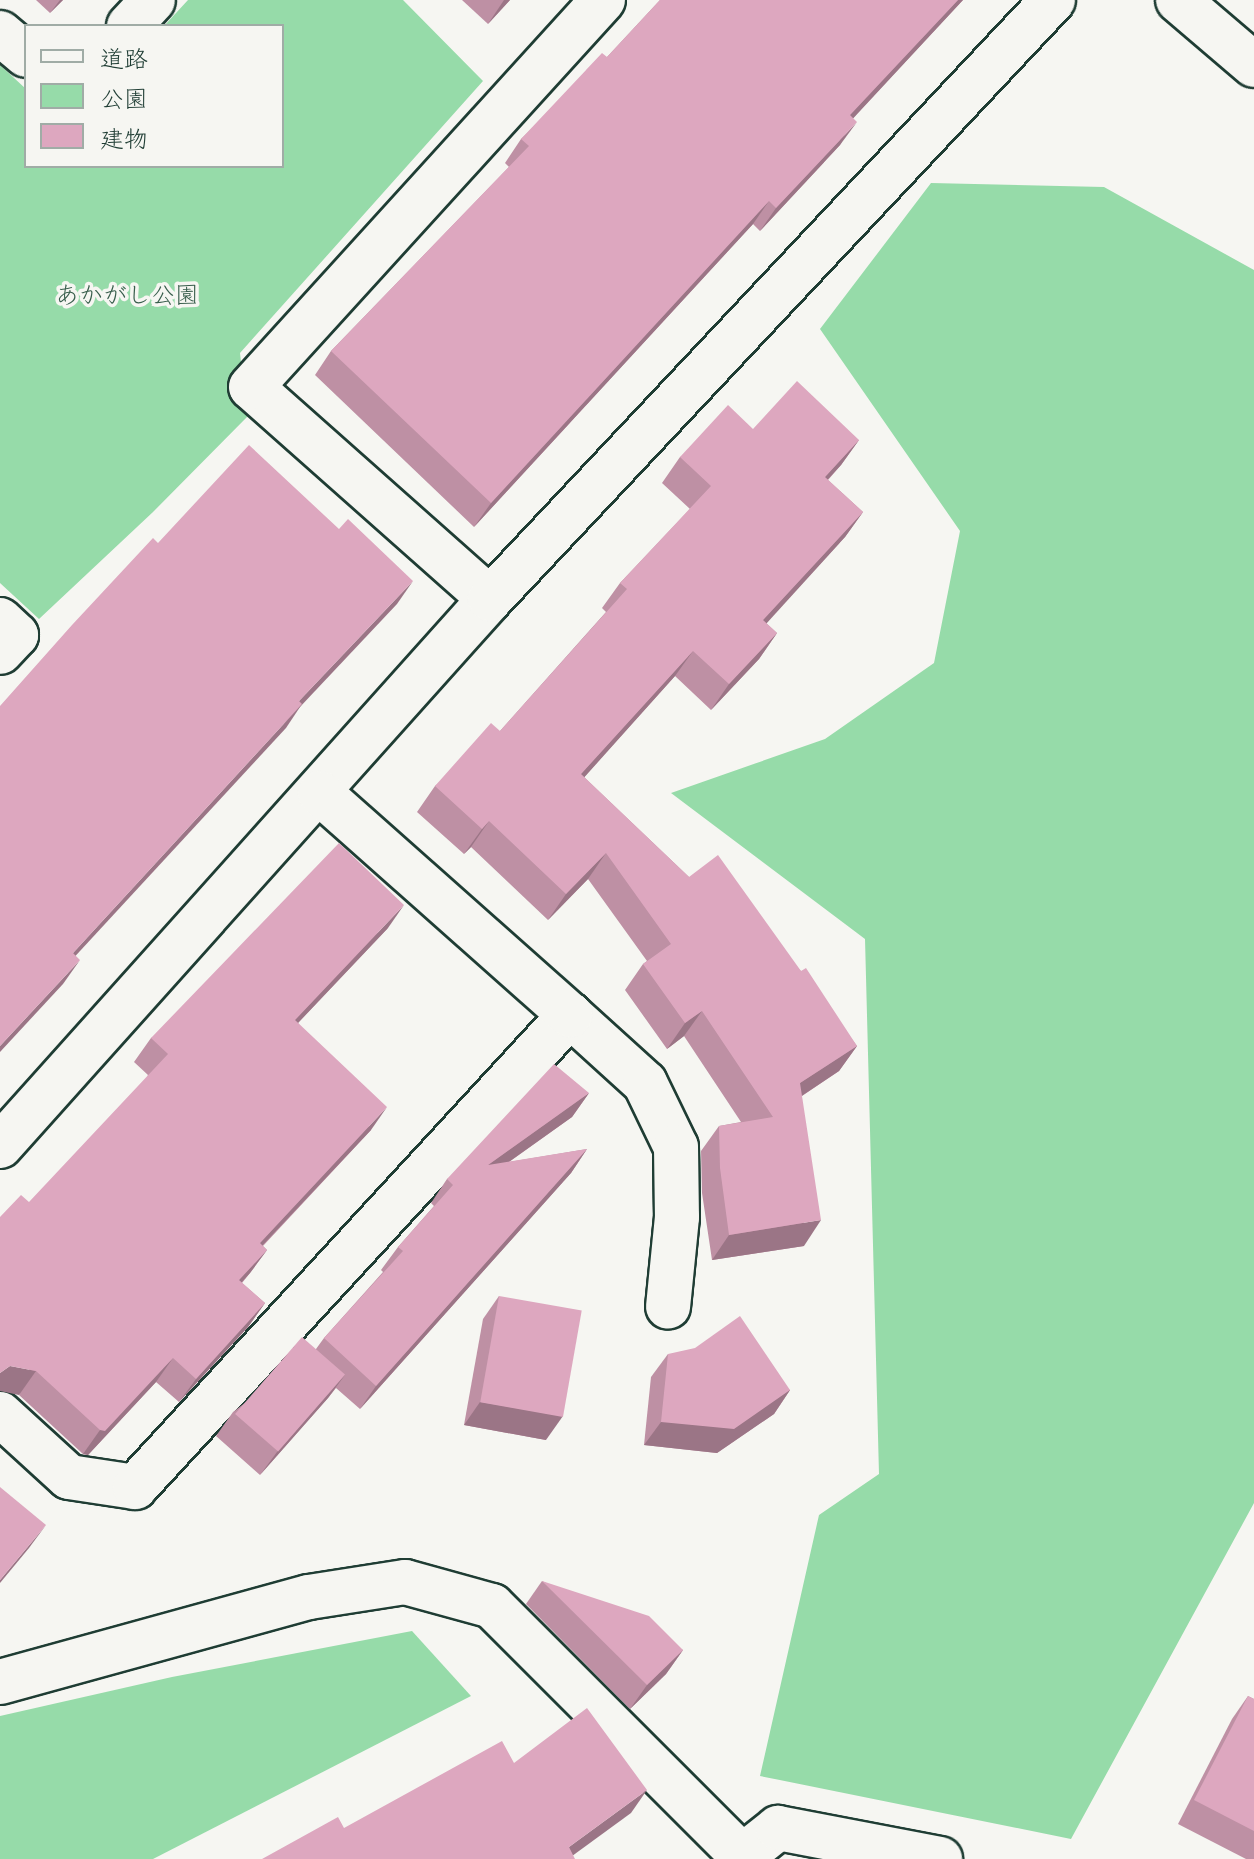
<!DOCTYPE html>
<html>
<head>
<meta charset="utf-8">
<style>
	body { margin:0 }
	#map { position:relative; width:1254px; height:1859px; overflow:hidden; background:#f6f6f2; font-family:Mali,"Klee One",sans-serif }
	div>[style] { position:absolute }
	.green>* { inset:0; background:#96dba9 }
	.roads { filter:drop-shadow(2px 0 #1f3d34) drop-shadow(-2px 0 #1f3d34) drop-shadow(0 2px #1f3d34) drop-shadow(0 -2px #1f3d34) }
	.minor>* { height:44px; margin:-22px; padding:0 22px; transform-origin:22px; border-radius:22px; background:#f6f6f2 }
	.wall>* { inset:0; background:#be90a4 }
	.shaded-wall>* { inset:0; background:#9b7586 }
	.building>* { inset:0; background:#dda7bf; transform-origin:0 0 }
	span { translate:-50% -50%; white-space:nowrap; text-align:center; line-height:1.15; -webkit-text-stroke:7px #f6f6f2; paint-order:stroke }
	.park-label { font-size:24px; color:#375d4b }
	.legend { position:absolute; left:24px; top:24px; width:260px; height:144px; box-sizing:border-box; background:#f6f6f2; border:2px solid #a0aca6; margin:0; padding:10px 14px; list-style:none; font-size:24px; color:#1f3d34 }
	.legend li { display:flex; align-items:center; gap:16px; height:40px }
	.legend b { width:40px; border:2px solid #a0aca6 }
</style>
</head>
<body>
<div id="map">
	<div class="green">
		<i style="clip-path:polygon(188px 0,403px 0,483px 81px,240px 353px,247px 417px,153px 512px,39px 619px,0 583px,0 65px,26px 89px,26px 166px,282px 166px,282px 26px,164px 26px)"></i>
		<i style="clip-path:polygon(931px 183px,1104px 187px,1254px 270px,1254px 1503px,1071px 1839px,760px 1776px,819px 1515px,879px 1474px,865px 939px,671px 793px,825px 739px,934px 663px,960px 531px,820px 329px)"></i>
		<i style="clip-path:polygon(412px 1631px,471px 1696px,153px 1859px,0 1859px,0 1716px,172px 1677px)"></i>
	</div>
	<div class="roads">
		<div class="minor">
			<i style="left:1178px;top:0;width:100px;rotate:40.5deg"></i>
			<i style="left:129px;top:26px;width:35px;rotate:-47deg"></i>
			<i style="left:0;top:33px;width:34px;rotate:40deg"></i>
			<i style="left:490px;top:599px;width:319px;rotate:-138.4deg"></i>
			<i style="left:251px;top:387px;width:523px;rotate:-47.71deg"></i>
			<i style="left:0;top:620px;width:22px;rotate:43deg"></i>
			<i style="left:16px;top:635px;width:23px;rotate:133deg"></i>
			<i style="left:570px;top:1015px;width:101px;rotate:42.2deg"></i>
			<i style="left:645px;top:1083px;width:71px;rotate:64.2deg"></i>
			<i style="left:676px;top:1147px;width:70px;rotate:89.2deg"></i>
			<i style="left:677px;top:1217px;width:90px;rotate:95.7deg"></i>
			<i style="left:0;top:1146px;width:734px;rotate:-48.15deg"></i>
			<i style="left:490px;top:599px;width:822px;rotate:-46.77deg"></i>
			<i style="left:0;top:1414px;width:93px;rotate:42.4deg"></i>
			<i style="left:69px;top:1477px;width:67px;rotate:8.6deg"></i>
			<i style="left:135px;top:1487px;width:642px;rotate:-47.34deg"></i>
			<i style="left:570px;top:1015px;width:334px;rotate:-138.4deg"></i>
			<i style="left:0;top:1682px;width:320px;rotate:-15.4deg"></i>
			<i style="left:309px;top:1597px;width:97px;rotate:-8.9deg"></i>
			<i style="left:405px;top:1582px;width:90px;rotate:15.4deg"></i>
			<i style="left:492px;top:1606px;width:354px;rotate:45deg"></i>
			<i style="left:739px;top:1859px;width:50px;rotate:-38.5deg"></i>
			<i style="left:778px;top:1828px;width:165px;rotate:10.8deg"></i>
		</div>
	</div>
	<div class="wall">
		<i style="clip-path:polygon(36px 0,63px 0,50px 13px)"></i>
		<i style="clip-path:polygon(462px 0,510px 0,488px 24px)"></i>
		<i style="clip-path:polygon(660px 0,963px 0,853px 118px,840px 145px,760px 231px,753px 224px,474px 527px,315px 375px,331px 351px,509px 167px,505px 163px,521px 139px,607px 57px)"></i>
		<i style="clip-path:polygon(753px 429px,859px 440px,841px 465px,828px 480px,863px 512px,845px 537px,766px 623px,777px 633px,759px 659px,711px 710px,675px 676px,584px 777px,689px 877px,801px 971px,857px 1046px,839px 1071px,802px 1096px,804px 1246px,712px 1260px,702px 1193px,701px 1151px,719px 1126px,741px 1122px,684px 1036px,667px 1049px,625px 990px,643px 964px,647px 961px,588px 879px,548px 920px,471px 847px,464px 854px,417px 812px,435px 786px,500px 731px,606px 612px,602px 608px,620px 583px,690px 509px,662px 483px,680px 457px)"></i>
		<i style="clip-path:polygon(388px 928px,298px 1023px,371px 1130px,263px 1246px,267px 1250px,250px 1273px,242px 1283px,265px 1303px,248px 1327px,179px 1402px,156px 1382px,88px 1455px,83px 1454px,19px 1395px,148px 1075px,134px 1062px,151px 1038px)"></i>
		<i style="clip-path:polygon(589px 1093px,572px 1117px,509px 1162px,587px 1149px,571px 1173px,360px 1409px,336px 1388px,328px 1398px,260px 1475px,216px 1436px,233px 1412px,316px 1349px,324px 1338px,383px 1272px,381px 1270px,398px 1247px,434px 1206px,431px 1203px,447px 1179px)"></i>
		<i style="clip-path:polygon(499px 1296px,546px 1440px,464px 1425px,483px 1319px)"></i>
		<i style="clip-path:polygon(668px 1354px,790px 1390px,774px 1414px,717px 1453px,644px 1445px,651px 1377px)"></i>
		<i style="clip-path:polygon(542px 1581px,683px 1650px,666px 1674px,630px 1709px,526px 1604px)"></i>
		<i style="clip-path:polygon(1248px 1696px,1254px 1699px,1254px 1859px,1246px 1859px,1178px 1824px,1232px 1719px)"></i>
	</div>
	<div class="shaded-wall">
		<i style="clip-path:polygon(60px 0,63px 0,50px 13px)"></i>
		<i style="clip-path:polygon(504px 0,510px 0,488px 24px)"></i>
		<i style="clip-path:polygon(958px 0,963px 0,834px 139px,850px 115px)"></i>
		<i style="clip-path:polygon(857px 122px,840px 145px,760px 231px,776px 208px)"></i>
		<i style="clip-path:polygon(769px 201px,753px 224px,474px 527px,491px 503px)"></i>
		<i style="clip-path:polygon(859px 440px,841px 465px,807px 502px,825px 477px)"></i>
		<i style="clip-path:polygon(863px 512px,845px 537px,746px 646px,763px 620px)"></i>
		<i style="clip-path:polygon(413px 581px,397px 604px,283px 725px,299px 701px)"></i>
		<i style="clip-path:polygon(777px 633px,759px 659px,711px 710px,729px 684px)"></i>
		<i style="clip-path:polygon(693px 651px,675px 676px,564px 800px,581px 774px)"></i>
		<i style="clip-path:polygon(302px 704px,286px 728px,56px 977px,73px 953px)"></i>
		<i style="clip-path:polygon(489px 821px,471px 847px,464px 854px,482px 829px)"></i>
		<i style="clip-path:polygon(606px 853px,588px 879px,548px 920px,566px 894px)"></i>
		<i style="clip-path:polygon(404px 905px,388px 928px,278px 1044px,295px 1020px)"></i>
		<i style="clip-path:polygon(80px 960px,63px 984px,0 1052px,0 1046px)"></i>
		<i style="clip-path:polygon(702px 1011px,684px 1036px,667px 1049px,685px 1023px)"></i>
		<i style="clip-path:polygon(857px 1046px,839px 1071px,782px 1109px,800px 1083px)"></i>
		<i style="clip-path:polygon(589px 1093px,572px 1117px,471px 1189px,488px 1165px)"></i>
		<i style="clip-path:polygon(387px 1107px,371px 1130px,243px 1266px,260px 1243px)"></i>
		<i style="clip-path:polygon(587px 1149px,571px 1173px,360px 1409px,376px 1386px)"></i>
		<i style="clip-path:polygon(821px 1220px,804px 1246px,712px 1260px,729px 1235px)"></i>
		<i style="clip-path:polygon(267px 1250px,250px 1273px,222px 1304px,239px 1280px)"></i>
		<i style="clip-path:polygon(265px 1303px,248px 1327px,179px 1402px,196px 1379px)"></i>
		<i style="clip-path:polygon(173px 1358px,156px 1382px,88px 1455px,83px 1454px,100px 1430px)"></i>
		<i style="clip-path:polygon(10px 1366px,36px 1371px,19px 1395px,0 1391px,0 1373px)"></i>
		<i style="clip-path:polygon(345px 1375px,328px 1398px,260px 1475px,277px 1452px)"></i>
		<i style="clip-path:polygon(790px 1390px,774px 1414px,717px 1453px,644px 1445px,661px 1422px)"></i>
		<i style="clip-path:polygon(480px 1402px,563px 1416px,546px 1440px,464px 1425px)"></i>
		<i style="clip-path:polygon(46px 1525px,29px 1548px,0 1583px,0 1580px)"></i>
		<i style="clip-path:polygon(683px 1650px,666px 1674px,630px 1709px,647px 1685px)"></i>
		<i style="clip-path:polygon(647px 1790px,631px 1813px,568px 1859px,569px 1847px)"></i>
	</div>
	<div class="building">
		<i style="clip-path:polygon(660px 0,958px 0,850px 115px,857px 122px,776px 208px,769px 201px,491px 503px,331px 351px,529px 146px,521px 139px,602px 53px,607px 57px)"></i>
		<i style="clip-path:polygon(797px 381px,859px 440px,825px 477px,863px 512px,763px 620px,777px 633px,729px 684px,693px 651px,581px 774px,689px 877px,718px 855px,801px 971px,806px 968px,857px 1046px,800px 1083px,821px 1220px,729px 1235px,720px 1168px,719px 1126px,773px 1117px,702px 1011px,685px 1023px,643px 964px,671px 944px,606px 853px,566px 894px,489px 821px,482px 829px,435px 786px,491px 723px,500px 731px,627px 589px,620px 583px,711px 486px,680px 457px,728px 405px,753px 429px)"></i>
		<i style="clip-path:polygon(249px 445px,339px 529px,348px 519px,413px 581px,299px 701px,302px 704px,73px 953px,80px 960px,0 1046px,0 706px,72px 625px,153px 538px,158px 543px)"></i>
		<i style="clip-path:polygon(339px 843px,404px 905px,295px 1020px,387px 1107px,260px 1243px,267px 1250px,239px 1280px,265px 1303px,196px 1379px,173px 1358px,105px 1431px,100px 1430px,36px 1371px,10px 1366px,0 1373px,0 1217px,21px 1195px,29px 1202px,168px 1054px,151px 1038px)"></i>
		<i style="clip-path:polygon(554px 1064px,589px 1093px,488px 1165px,587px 1149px,376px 1386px,324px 1338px,403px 1251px,398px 1247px,453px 1185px,447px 1179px)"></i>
		<i style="left:499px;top:1296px;width:84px;height:108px;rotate:10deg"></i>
		<i style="clip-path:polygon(740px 1316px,790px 1390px,734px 1429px,661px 1422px,668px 1354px,695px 1348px)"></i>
		<i style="left:302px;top:1337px;width:57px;height:102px;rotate:41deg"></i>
		<i style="clip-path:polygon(0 1487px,46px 1525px,0 1580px)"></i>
		<i style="clip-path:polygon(542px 1581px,649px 1616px,683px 1650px,647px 1685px)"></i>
		<i style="clip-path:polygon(1248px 1696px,1254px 1699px,1254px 1831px,1194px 1800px)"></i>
		<i style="clip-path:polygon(587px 1708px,647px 1790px,569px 1847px,575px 1859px,262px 1859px,338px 1817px,344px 1828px,502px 1741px,514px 1763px)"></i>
	</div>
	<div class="park-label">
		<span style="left:127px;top:294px">あかがし公園</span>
	</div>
	<ul class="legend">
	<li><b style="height:10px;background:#f6f6f2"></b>道路</li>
	<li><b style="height:22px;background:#96dba9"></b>公園</li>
	<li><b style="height:22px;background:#dda7bf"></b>建物</li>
	</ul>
</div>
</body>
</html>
